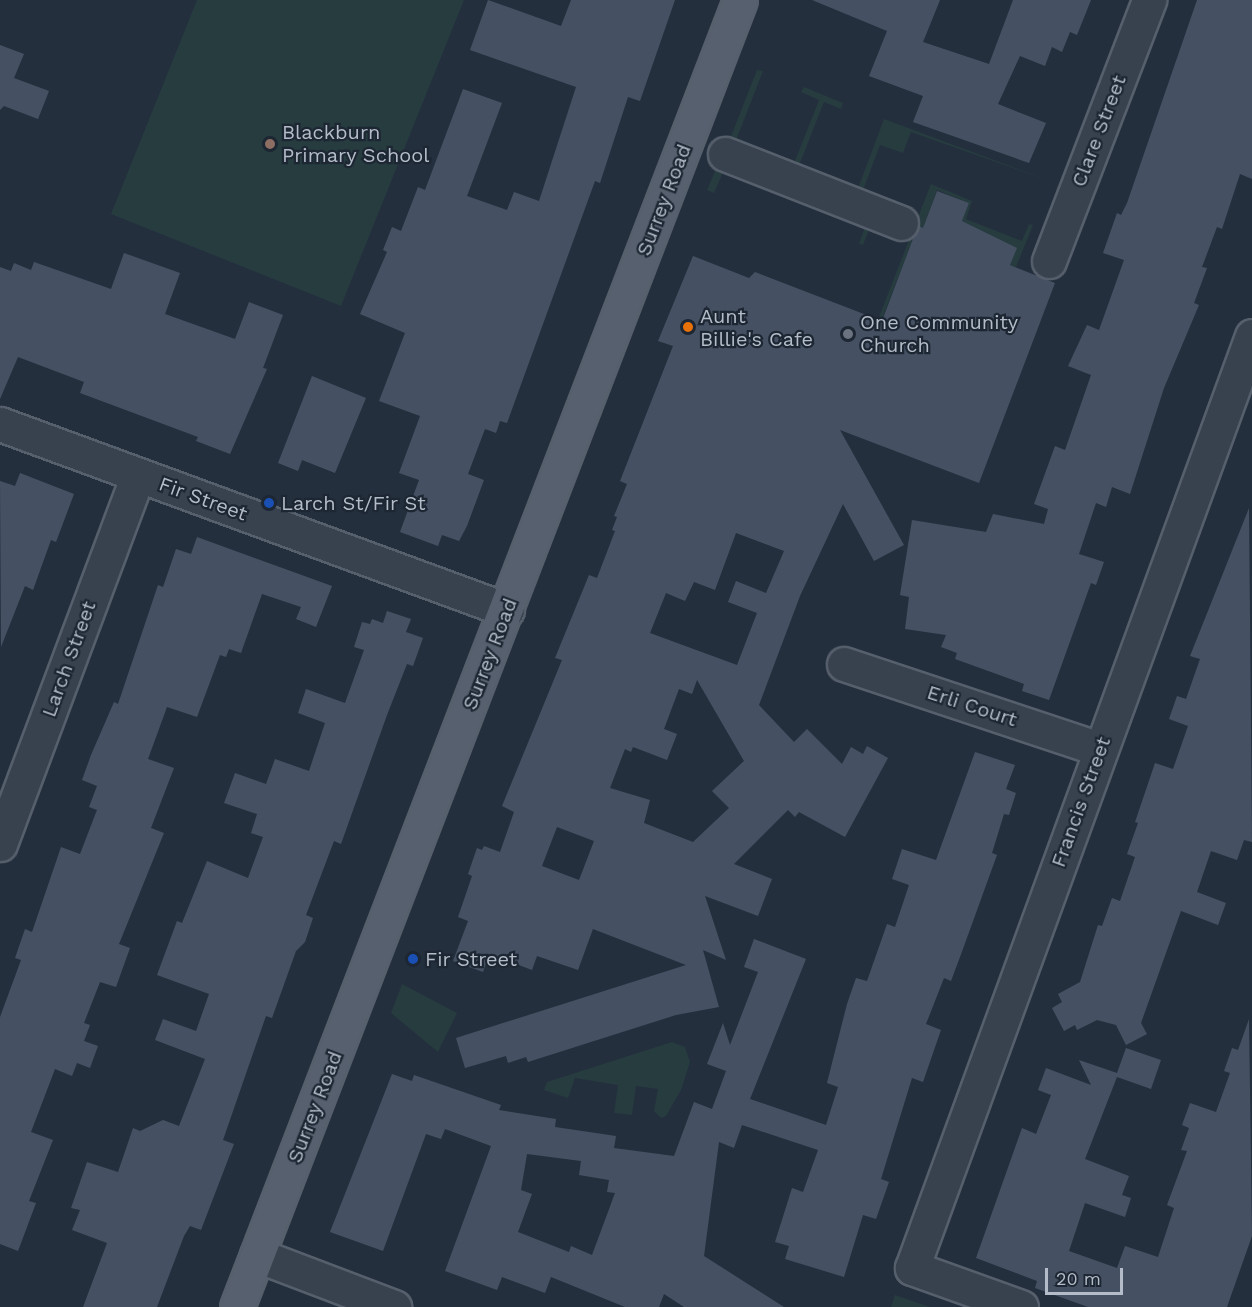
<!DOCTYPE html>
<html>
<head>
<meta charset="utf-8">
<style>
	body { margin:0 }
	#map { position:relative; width:1252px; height:1307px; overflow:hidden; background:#242f3e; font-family:"Work Sans",sans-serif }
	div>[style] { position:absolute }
	.green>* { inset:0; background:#263c3f }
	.building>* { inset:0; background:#455162 }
	.roads { filter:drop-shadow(2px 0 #565f6c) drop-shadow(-2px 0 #565f6c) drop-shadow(0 2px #565f6c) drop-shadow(0 -2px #565f6c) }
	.minor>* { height:33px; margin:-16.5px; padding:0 16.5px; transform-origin:16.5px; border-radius:16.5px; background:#38414e }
	.major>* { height:33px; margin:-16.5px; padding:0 16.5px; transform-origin:16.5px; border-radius:16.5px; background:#56606e }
	.dots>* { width:16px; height:16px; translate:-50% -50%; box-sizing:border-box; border:3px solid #1d2633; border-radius:50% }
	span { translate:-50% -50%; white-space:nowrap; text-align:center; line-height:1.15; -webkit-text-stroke:4.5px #1d2633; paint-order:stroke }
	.street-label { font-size:20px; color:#b4bcc9 }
	.poi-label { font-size:20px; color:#b4bcc9 }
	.left { translate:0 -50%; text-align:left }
	.scale { position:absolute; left:1045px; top:1268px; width:78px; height:27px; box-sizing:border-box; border:3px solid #b4bcc9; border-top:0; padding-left:8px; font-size:18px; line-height:21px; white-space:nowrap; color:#b4bcc9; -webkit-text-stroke:4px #1d2633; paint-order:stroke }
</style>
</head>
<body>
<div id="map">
	<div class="green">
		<i style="clip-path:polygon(197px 0,464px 0,341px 306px,111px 214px)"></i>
		<i style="clip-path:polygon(757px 70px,763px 71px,735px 143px,726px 149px)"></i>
		<i style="clip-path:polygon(804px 87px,843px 103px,841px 109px,824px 102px,798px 168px,793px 166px,819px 100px,801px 92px)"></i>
		<i style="clip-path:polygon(884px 119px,1050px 181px,911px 132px,903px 153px,880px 145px,862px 193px,857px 191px)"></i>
		<i style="clip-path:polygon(719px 162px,872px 222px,863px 245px,859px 244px,865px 227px,724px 170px,714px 193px,707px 190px)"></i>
		<i style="clip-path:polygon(931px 184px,972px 201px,966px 219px,1022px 241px,1029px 224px,1033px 225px,1016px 267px,1010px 265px,1016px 248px,962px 221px,969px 203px,937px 190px,923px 228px,918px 226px,879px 327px,877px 322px)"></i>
		<i style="clip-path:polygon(402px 984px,457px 1013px,438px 1052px,391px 1013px)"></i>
		<i style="clip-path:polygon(672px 1042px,685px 1047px,690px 1062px,681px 1090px,666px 1116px,661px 1118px,654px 1111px,658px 1089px,636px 1086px,632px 1115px,614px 1113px,618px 1085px,575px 1078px,568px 1098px,544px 1090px,547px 1082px)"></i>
		<i style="clip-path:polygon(895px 1295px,930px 1307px,891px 1307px)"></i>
	</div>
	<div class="building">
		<i style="clip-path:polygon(488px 0,561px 26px,571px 0,675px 0,640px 101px,628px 97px,600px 183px,595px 181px,507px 423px,500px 421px,496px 433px,485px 429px,468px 474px,484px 480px,467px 526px,459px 541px,442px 535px,438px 546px,400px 532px,419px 480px,399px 473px,420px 416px,379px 401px,405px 333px,360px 314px,387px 252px,383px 250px,392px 227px,401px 231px,418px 187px,425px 190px,463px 89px,502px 103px,467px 196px,507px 210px,514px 192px,539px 201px,576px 87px,470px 50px)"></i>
		<i style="clip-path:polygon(812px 0,940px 0,923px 42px,989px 64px,1013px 0,1091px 0,1077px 35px,1070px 32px,1062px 52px,1052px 47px,1045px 66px,1020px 56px,998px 104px,1046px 123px,1029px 163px,913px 122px,923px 96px,869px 76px,887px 31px)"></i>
		<i style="clip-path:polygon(1197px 0,1252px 0,1252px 179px,1240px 174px,1222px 229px,1217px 227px,1202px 267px,1207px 268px,1194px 303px,1199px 305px,1164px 388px,1130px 494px,1112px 487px,1106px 507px,1096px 503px,1079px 554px,1104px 562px,1096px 585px,1091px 583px,1049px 700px,1022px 691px,1024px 684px,955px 659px,957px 653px,941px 647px,946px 635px,905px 629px,909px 597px,900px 595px,912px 520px,986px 532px,993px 514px,1044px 524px,1048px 509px,1034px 504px,1055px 446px,1065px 450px,1091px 375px,1068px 366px,1087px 325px,1099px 330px,1124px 260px,1103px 253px,1117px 213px,1121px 215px,1127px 203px)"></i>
		<i style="clip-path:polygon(0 45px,24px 54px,14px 78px,49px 91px,38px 119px,4px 106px,0 110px)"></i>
		<i style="clip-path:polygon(evenodd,937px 191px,969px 203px,962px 221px,1017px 248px,1010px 265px,1055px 283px,979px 483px,840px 430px,904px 545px,874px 561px,843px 504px,800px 596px,759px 705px,794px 742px,807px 729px,842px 764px,851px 747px,863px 754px,867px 746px,888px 758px,845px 837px,799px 812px,795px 817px,788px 810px,734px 864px,772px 879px,758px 916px,705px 896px,726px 960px,703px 950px,719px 1007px,676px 1015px,528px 1062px,526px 1057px,508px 1063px,506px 1056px,465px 1068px,456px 1038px,686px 965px,593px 929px,578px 970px,537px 956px,532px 970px,489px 954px,483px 972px,453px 961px,468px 921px,458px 917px,472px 876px,468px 874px,477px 848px,482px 850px,484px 846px,500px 852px,514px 812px,502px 806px,562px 660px,555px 658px,589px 575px,597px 578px,615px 531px,612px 530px,617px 517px,614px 516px,627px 484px,620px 481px,673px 346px,658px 341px,693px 256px,749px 278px,755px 272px,882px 321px,914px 236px,919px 226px,923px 228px,937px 191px,736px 533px,784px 551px,766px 593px,736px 581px,728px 602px,757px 613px,737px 665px,650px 633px,666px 593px,685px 601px,694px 582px,715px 590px,736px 533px,937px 191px,697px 680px,744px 761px,712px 791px,729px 808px,693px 842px,644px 823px,650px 800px,610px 788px,625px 749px,631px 752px,633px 747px,667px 760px,677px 734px,664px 729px,679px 689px,692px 694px,697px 680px,937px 191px,557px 827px,594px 841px,579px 880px,542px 866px,557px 827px)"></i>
		<i style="clip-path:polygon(124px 253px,180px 273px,165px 314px,235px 339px,249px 302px,283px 315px,263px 368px,267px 369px,230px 454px,196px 441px,198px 437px,80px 393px,84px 382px,18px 357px,0 399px,0 267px,11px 271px,14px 263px,31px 270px,34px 262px,111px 289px)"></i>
		<i style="clip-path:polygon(312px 376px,366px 398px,335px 473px,302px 460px,298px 471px,278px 463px)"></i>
		<i style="clip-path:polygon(20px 473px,74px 494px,56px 542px,51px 540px,33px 590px,25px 586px,1px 647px,0 481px,15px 486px)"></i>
		<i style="clip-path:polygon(1249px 508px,1252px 842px,1244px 840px,1237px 860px,1211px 851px,1197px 892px,1226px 903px,1218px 925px,1181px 911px,1141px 1023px,1147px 1034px,1126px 1045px,1116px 1025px,1097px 1020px,1077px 1030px,1075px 1025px,1064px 1031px,1052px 1008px,1062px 1002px,1058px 994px,1080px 982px,1098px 925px,1102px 926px,1112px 898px,1120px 901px,1135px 857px,1127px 854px,1138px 823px,1135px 822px,1155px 763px,1173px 769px,1188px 726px,1169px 719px,1177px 696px,1186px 699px,1200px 659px,1190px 656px)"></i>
		<i style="clip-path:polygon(197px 537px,332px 586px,316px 627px,296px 619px,301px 607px,262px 594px,241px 653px,229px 649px,226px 657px,220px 655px,197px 717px,167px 707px,148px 759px,174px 768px,151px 828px,164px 833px,119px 944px,130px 948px,116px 987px,100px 982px,84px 1023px,90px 1025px,84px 1041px,98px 1046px,90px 1068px,77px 1063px,72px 1076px,55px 1069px,31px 1132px,53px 1140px,29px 1201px,36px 1203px,18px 1251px,0 1244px,0 1017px,21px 960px,15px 958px,25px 929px,32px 932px,61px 847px,80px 854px,97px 810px,89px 807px,97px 786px,82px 780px,91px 755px,114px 702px,118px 704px,158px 585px,163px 587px,176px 549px,191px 554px)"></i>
		<i style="clip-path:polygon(387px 611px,411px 619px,406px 632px,423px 638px,413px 666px,407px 664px,387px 715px,341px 844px,334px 841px,306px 915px,313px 918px,305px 942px,296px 951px,272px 1018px,266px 1016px,223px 1140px,234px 1144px,201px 1230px,190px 1226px,184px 1236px,157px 1307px,83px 1307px,107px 1243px,72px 1230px,80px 1210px,71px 1208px,87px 1162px,118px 1172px,133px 1128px,140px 1131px,163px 1120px,179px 1126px,205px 1059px,155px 1040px,163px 1019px,196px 1031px,209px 994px,157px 975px,177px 921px,182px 923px,207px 861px,248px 878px,263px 837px,251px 833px,257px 814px,224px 803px,235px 773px,266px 784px,275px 759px,309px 771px,325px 723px,298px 713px,306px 689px,345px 703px,364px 650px,354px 647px,362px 622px,370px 624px,372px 619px,383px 623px)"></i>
		<i style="clip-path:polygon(evenodd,975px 752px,1015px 765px,1006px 789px,1016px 793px,1009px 815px,1004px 814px,992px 853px,997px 855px,960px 957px,951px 981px,944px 978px,926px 1024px,941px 1030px,923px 1082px,912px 1078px,881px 1179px,889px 1182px,876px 1219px,863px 1215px,844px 1277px,785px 1259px,789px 1246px,775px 1242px,792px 1188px,803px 1192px,818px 1150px,742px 1125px,734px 1148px,719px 1142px,704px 1256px,784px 1307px,684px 1307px,664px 1294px,659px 1307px,625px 1307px,551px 1277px,545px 1293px,502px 1277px,497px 1290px,445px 1271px,491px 1146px,445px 1129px,441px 1139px,426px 1134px,383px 1251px,330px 1232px,392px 1074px,412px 1081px,414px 1075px,501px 1105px,499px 1110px,556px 1119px,555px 1127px,616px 1136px,614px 1148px,674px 1156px,694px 1102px,712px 1109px,726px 1071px,707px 1064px,723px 1023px,730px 1045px,758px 972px,744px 967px,754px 939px,806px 959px,750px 1099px,826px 1125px,838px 1087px,827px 1083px,847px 1004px,856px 978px,867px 981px,887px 924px,895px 927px,909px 885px,892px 879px,902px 849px,936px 860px,975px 752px,527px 1154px,581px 1161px,579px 1175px,609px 1180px,607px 1192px,615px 1193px,592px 1255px,571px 1246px,569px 1252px,518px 1232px,532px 1194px,521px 1190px,527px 1154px)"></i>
		<i style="clip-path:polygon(1249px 1019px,1252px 1236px,1227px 1307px,1088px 1307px,1035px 1288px,1037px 1281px,976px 1258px,1022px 1128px,1036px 1134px,1051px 1095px,1038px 1090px,1046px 1068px,1091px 1085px,1079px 1060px,1117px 1073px,1126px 1048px,1161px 1060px,1151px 1089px,1117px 1077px,1085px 1159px,1129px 1176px,1122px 1195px,1131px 1198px,1125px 1217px,1085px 1203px,1069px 1251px,1117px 1268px,1125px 1246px,1158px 1257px,1174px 1208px,1167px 1205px,1187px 1151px,1181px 1150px,1189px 1128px,1182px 1125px,1190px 1103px,1216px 1112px,1230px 1073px,1224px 1071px,1232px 1048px,1238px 1050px)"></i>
	</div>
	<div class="roads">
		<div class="minor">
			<i style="left:725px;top:154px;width:189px;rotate:21.4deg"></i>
			<i style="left:1049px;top:261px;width:280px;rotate:-69deg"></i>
			<i style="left:0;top:424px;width:540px;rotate:20.15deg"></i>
			<i style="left:844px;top:664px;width:270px;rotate:18.4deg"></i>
			<i style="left:0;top:844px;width:394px;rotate:-69.5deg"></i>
			<i style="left:257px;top:1255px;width:147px;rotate:20.8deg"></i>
			<i style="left:1021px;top:1307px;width:116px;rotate:-160.3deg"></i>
			<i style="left:912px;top:1268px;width:992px;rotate:-69.96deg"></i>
		</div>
		<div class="major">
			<i style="left:237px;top:1307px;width:1400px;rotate:-68.95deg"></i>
		</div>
	</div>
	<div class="dots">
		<i style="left:270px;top:144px;background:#8d6e63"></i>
		<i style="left:688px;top:327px;background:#e8710a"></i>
		<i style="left:848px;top:334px;background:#6b7280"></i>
		<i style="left:269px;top:503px;background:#1a4fb4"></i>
		<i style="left:413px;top:959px;background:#1a4fb4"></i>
	</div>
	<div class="street-label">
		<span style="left:1099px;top:131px;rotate:-69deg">Clare Street</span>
		<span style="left:664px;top:200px;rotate:-69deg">Surrey Road</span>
		<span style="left:203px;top:499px;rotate:20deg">Fir Street</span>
		<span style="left:490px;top:654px;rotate:-69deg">Surrey Road</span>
		<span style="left:69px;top:659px;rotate:-70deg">Larch Street</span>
		<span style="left:972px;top:706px;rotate:18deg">Erli Court</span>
		<span style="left:1081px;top:802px;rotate:-70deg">Francis Street</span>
		<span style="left:315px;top:1107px;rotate:-69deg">Surrey Road</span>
	</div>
	<div class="poi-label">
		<span class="left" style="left:282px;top:144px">Blackburn<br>Primary School</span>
		<span class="left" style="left:700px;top:328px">Aunt<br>Billie's Cafe</span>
		<span class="left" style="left:860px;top:334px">One Community<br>Church</span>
		<span class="left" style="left:281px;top:503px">Larch St/Fir St</span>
		<span class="left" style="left:425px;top:959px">Fir Street</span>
	</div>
	<div class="scale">20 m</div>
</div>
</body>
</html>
